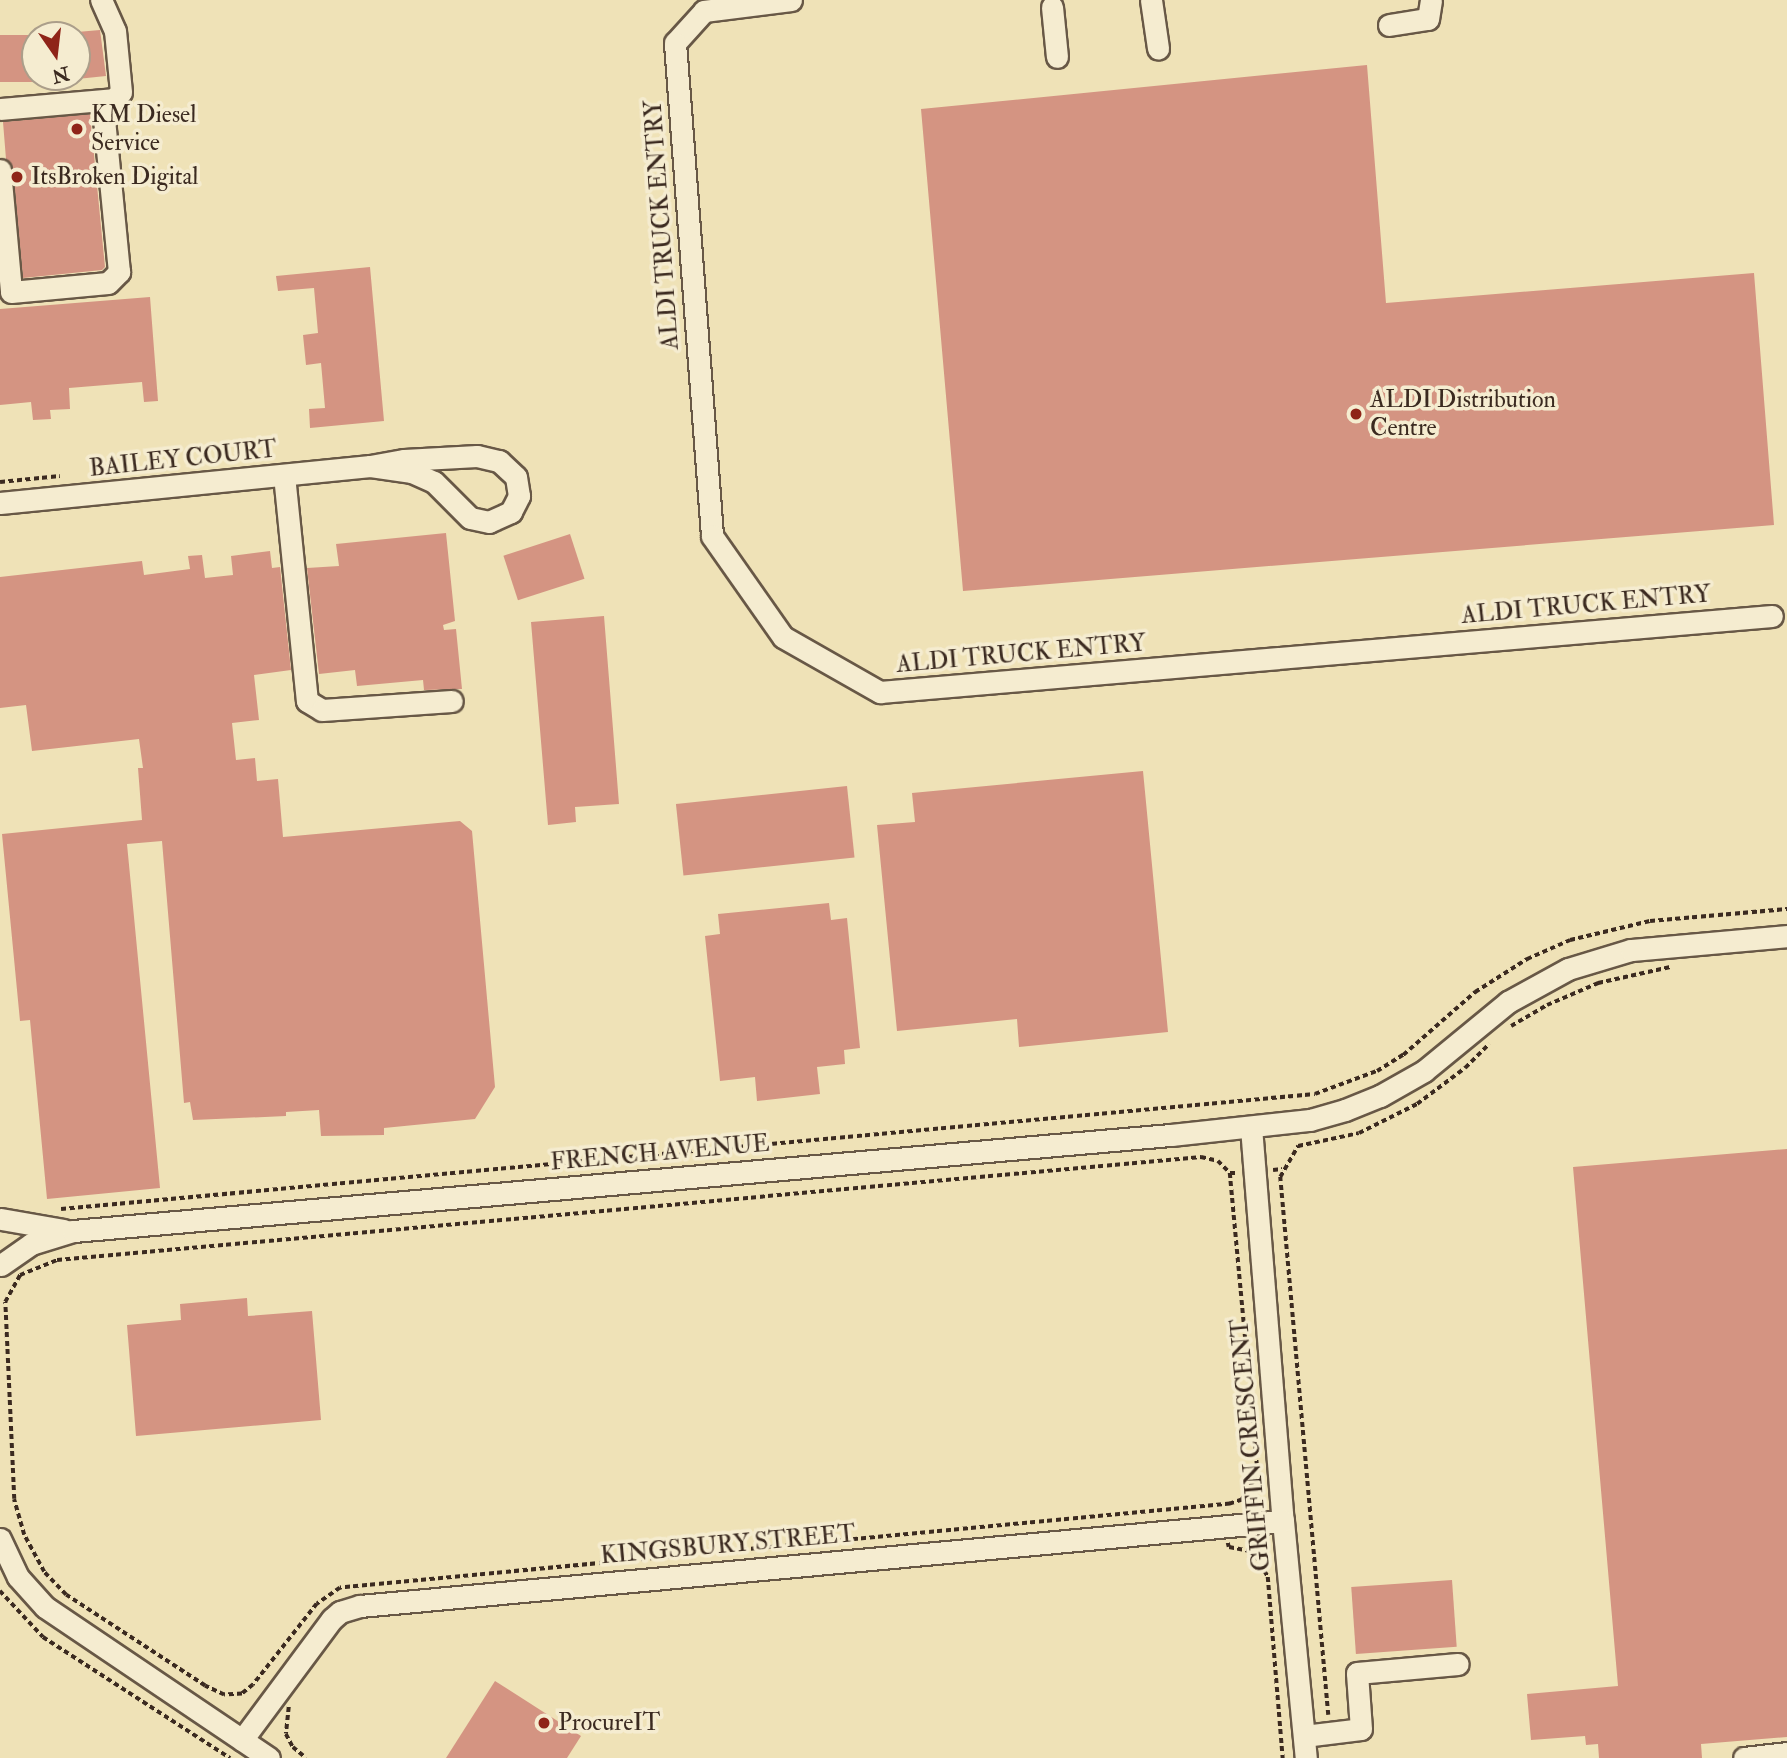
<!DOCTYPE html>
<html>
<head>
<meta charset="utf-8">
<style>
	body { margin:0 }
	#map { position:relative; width:1787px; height:1758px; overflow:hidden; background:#efe2b7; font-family:"IM FELL Double Pica",serif }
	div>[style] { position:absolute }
	.building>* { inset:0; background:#d49482; transform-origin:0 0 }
	.path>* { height:3.5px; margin-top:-1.75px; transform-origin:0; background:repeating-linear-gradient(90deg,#3b2a20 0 5px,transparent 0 8.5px) }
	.roads { filter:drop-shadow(2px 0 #685846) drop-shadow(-2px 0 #685846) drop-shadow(0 2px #685846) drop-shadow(0 -2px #685846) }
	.minor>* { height:21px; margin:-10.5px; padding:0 10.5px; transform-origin:10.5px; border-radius:10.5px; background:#f5ecd0 }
	.dots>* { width:19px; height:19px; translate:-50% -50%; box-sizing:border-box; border:4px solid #f5ecd0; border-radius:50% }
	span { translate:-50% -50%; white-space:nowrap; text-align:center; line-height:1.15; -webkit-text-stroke:7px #f5ecd0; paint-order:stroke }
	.poi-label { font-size:24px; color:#3b2a20 }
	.left { translate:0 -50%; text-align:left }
	.street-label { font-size:24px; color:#3b2a20 }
	.north { position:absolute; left:21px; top:21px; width:70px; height:70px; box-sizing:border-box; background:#f5ecd0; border:2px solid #ab9e8a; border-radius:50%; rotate:166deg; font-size:19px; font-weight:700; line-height:28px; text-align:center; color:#3b2a20 }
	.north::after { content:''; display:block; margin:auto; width:24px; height:32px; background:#8f2418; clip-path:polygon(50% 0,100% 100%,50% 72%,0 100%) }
</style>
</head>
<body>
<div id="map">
	<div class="building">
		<i style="clip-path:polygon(100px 30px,106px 76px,77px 79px,77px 32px)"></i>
		<i style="left:35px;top:35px;width:47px;height:35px;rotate:90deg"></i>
		<i style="clip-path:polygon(1367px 65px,1386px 303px,1754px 273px,1774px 525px,963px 591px,921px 109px)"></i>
		<i style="clip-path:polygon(90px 114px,105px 267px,102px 270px,23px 278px,13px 169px,6px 159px,3px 122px)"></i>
		<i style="clip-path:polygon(370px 267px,384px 421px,310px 428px,309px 409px,325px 408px,321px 363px,306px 365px,303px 335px,318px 333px,314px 288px,278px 291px,276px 276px)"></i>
		<i style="clip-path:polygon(150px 297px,158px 401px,144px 402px,142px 382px,69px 388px,70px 409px,50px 410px,51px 419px,33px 420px,31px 402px,0 405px,0 309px)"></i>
		<i style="clip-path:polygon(446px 533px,455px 621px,443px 625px,444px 630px,456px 629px,462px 689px,424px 690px,423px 680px,357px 686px,355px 670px,319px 674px,307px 568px,339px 566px,336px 544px)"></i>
		<i style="left:570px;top:534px;width:47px;height:70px;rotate:72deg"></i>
		<i style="clip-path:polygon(270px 551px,272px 568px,280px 567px,291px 670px,254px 675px,259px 720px,232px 723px,236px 760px,255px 758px,257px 781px,278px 779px,283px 837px,460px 821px,472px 831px,495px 1087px,475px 1119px,384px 1128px,384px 1135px,321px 1136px,319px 1110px,286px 1112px,286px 1116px,193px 1120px,190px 1102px,184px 1103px,162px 841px,127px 844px,160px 1188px,47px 1199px,30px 1020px,20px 1021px,2px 834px,142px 820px,138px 768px,143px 768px,139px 739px,32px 751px,26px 705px,0 708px,0 577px,142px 561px,144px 575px,190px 569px,188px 556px,202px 555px,205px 578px,233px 575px,231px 556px)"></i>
		<i style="clip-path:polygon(604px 616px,619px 804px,575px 807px,576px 822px,548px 825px,531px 622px)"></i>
		<i style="clip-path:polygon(1143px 771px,1168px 1032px,1019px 1047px,1017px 1019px,897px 1031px,877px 825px,915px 822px,912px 793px)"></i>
		<i style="left:847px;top:786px;width:72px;height:172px;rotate:84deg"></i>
		<i style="clip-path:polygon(829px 903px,831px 920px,847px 918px,860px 1048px,844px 1050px,845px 1064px,817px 1067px,820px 1094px,757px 1101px,755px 1077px,720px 1081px,705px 936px,720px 934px,718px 914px)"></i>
		<i style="clip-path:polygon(1787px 1149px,1787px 1737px,1701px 1744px,1702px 1758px,1599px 1758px,1598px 1744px,1586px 1745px,1585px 1736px,1531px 1740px,1527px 1694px,1618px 1686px,1573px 1167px)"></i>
		<i style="clip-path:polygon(247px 1298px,248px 1316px,312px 1311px,321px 1420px,136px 1436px,127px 1325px,181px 1320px,180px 1304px)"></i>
		<i style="left:1452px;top:1580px;width:67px;height:101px;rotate:86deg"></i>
		<i style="clip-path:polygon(495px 1681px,581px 1736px,567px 1758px,446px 1758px)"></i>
	</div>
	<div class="path">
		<i style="left:0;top:482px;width:60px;rotate:-5.7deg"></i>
		<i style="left:1511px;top:1026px;width:42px;rotate:-30.3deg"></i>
		<i style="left:1547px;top:1005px;width:56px;rotate:-23.3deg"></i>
		<i style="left:1598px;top:983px;width:74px;rotate:-12.5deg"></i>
		<i style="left:1273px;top:1170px;width:9px;rotate:-6deg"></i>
		<i style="left:1230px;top:1173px;width:303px;rotate:84.7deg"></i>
		<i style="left:1258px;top:1475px;width:30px;rotate:123deg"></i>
		<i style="left:1242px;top:1500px;width:13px;rotate:162deg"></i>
		<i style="left:1230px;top:1504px;width:894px;rotate:174.61deg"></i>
		<i style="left:340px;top:1588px;width:28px;rotate:145deg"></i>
		<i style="left:317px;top:1604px;width:103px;rotate:128.3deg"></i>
		<i style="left:253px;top:1685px;width:14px;rotate:141deg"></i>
		<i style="left:242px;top:1694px;width:18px;rotate:177deg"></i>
		<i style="left:224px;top:1695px;width:21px;rotate:-155deg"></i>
		<i style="left:205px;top:1686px;width:166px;rotate:-146.8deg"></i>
		<i style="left:66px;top:1595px;width:32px;rotate:-134deg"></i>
		<i style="left:44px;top:1572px;width:42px;rotate:-118.4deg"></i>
		<i style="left:24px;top:1535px;width:37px;rotate:-106deg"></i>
		<i style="left:14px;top:1499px;width:197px;rotate:-92.6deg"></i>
		<i style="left:5px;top:1302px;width:31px;rotate:-61deg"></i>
		<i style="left:20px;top:1275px;width:40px;rotate:-22deg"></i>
		<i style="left:57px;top:1260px;width:1149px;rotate:-5.14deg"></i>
		<i style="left:1201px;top:1157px;width:17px;rotate:13deg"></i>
		<i style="left:1218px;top:1161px;width:17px;rotate:45deg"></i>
		<i style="left:1230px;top:1173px;width:7px"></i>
		<i style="left:61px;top:1209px;width:1259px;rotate:-5.24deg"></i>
		<i style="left:1315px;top:1094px;width:66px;rotate:-20.4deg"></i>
		<i style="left:1377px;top:1071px;width:31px;rotate:-32deg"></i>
		<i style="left:1403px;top:1055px;width:96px;rotate:-41.2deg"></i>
		<i style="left:1475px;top:992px;width:62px;rotate:-32.4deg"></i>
		<i style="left:1527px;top:959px;width:47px;rotate:-23.8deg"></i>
		<i style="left:1570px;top:940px;width:82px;rotate:-13.4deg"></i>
		<i style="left:1650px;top:921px;width:138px;rotate:-5deg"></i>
		<i style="left:1228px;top:1543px;width:4px;rotate:76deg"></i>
		<i style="left:1229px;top:1547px;width:20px;rotate:11deg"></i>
		<i style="left:1249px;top:1551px;width:9px;rotate:36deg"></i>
		<i style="left:1256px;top:1556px;width:24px;rotate:60deg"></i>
		<i style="left:1268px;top:1577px;width:182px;rotate:85.3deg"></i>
		<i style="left:0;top:1591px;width:63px;rotate:46.9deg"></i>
		<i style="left:43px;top:1637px;width:223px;rotate:32.9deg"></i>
		<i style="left:289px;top:1707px;width:27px;rotate:96deg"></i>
		<i style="left:286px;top:1734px;width:15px;rotate:62deg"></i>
		<i style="left:293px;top:1747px;width:17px;rotate:40deg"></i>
		<i style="left:1328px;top:1715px;width:540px;rotate:-95.1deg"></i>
		<i style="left:1280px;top:1177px;width:36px;rotate:-60deg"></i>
		<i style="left:1298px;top:1146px;width:62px;rotate:-12deg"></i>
		<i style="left:1359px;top:1133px;width:65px;rotate:-26.6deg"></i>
		<i style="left:1417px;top:1104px;width:60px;rotate:-36.9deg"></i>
		<i style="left:1465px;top:1068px;width:34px;rotate:-45deg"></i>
	</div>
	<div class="roads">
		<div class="minor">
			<i style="left:791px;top:0;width:88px;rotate:172.8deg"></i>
			<i style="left:704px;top:11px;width:43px;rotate:132.2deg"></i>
			<i style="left:675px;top:43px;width:494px;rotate:85.7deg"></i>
			<i style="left:712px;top:536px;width:123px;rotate:54.9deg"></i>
			<i style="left:783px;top:637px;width:112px;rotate:29.6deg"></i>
			<i style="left:880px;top:692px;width:895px;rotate:-4.87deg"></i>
			<i style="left:1151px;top:0;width:49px;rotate:81.7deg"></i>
			<i style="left:1052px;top:7px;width:50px;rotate:84.3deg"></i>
			<i style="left:1389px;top:25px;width:39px;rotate:-9deg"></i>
			<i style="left:1428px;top:19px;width:19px;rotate:-81deg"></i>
			<i style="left:0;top:109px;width:114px;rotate:-5deg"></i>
			<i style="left:0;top:170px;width:122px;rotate:84.8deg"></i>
			<i style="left:11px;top:292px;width:97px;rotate:-5.3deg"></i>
			<i style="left:108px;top:283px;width:16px;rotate:-45deg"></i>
			<i style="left:119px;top:272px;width:163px;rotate:-95.6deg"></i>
			<i style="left:103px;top:110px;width:25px;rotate:-45deg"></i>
			<i style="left:121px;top:92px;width:61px;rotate:-95.6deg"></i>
			<i style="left:115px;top:31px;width:34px;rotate:-114deg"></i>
			<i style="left:284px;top:475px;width:227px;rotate:84.2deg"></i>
			<i style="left:307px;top:701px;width:17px;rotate:31deg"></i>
			<i style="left:322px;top:710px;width:130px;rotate:-4deg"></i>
			<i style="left:0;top:503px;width:372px;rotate:-5.7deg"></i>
			<i style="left:370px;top:466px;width:35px;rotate:-10deg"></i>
			<i style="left:404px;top:460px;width:73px;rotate:-3.1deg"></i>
			<i style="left:477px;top:456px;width:23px;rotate:13deg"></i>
			<i style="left:499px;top:461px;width:23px;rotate:43deg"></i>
			<i style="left:516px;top:477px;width:19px;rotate:81deg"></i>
			<i style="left:519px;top:496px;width:18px;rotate:117deg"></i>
			<i style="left:511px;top:512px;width:24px;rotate:156deg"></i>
			<i style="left:489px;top:522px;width:19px;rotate:-168deg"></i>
			<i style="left:470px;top:518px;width:51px;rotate:-135deg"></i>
			<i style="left:434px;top:482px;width:24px;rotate:-156deg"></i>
			<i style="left:412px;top:472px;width:42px;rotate:-171.9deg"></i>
			<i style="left:1251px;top:1127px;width:395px;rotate:85.4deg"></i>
			<i style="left:1283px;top:1521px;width:238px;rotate:84.5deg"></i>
			<i style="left:1px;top:1219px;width:64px;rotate:9.9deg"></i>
			<i style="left:1px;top:1265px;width:37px;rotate:-35deg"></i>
			<i style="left:31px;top:1244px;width:44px;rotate:-17.2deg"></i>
			<i style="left:73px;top:1231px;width:1102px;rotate:-5deg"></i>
			<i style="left:1171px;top:1135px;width:140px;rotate:-6.2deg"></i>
			<i style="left:1310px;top:1120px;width:36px;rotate:-16deg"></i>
			<i style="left:1345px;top:1110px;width:38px;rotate:-22deg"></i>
			<i style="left:1380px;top:1096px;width:51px;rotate:-29.6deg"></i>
			<i style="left:1424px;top:1071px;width:109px;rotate:-39.4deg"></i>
			<i style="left:1508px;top:1002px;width:68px;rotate:-28.8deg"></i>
			<i style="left:1568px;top:969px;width:66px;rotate:-16.8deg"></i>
			<i style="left:1631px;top:950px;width:157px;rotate:-5.1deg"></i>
			<i style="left:0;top:1539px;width:42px;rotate:64.7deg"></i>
			<i style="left:18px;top:1577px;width:40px;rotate:48deg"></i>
			<i style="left:45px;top:1607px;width:270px;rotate:34deg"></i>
			<i style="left:1304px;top:1736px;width:57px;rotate:-7deg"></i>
			<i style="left:1361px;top:1729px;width:56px;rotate:-94.1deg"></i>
			<i style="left:1357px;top:1673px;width:101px;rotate:-5.1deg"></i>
			<i style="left:242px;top:1740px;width:151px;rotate:-53.4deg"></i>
			<i style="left:332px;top:1619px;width:11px;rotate:-41deg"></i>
			<i style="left:340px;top:1612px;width:21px;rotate:-17deg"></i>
			<i style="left:360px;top:1606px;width:927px;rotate:-5.26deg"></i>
			<i style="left:1744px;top:1758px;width:43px;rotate:-6.6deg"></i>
		</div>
	</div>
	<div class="dots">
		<i style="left:77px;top:129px;background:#8f2418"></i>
		<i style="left:17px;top:177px;background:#8f2418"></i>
		<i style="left:1356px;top:414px;background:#8f2418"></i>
		<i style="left:544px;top:1723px;background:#8f2418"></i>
	</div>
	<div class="poi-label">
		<span class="left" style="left:91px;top:129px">KM Diesel<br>Service</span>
		<span class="left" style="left:31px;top:177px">ItsBroken Digital</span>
		<span class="left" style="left:1370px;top:414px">ALDI Distribution<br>Centre</span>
		<span class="left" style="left:558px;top:1723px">ProcureIT</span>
	</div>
	<div class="street-label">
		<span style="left:662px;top:225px;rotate:-94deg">ALDI TRUCK ENTRY</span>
		<span style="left:183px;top:459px;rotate:-6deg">BAILEY COURT</span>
		<span style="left:1586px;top:605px;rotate:-5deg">ALDI TRUCK ENTRY</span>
		<span style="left:1021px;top:654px;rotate:-5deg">ALDI TRUCK ENTRY</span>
		<span style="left:660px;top:1153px;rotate:-5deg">FRENCH AVENUE</span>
		<span style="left:1251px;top:1445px;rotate:-95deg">GRIFFIN CRESCENT</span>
		<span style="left:728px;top:1545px;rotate:-5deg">KINGSBURY STREET</span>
	</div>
	<div class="north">N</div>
</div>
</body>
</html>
